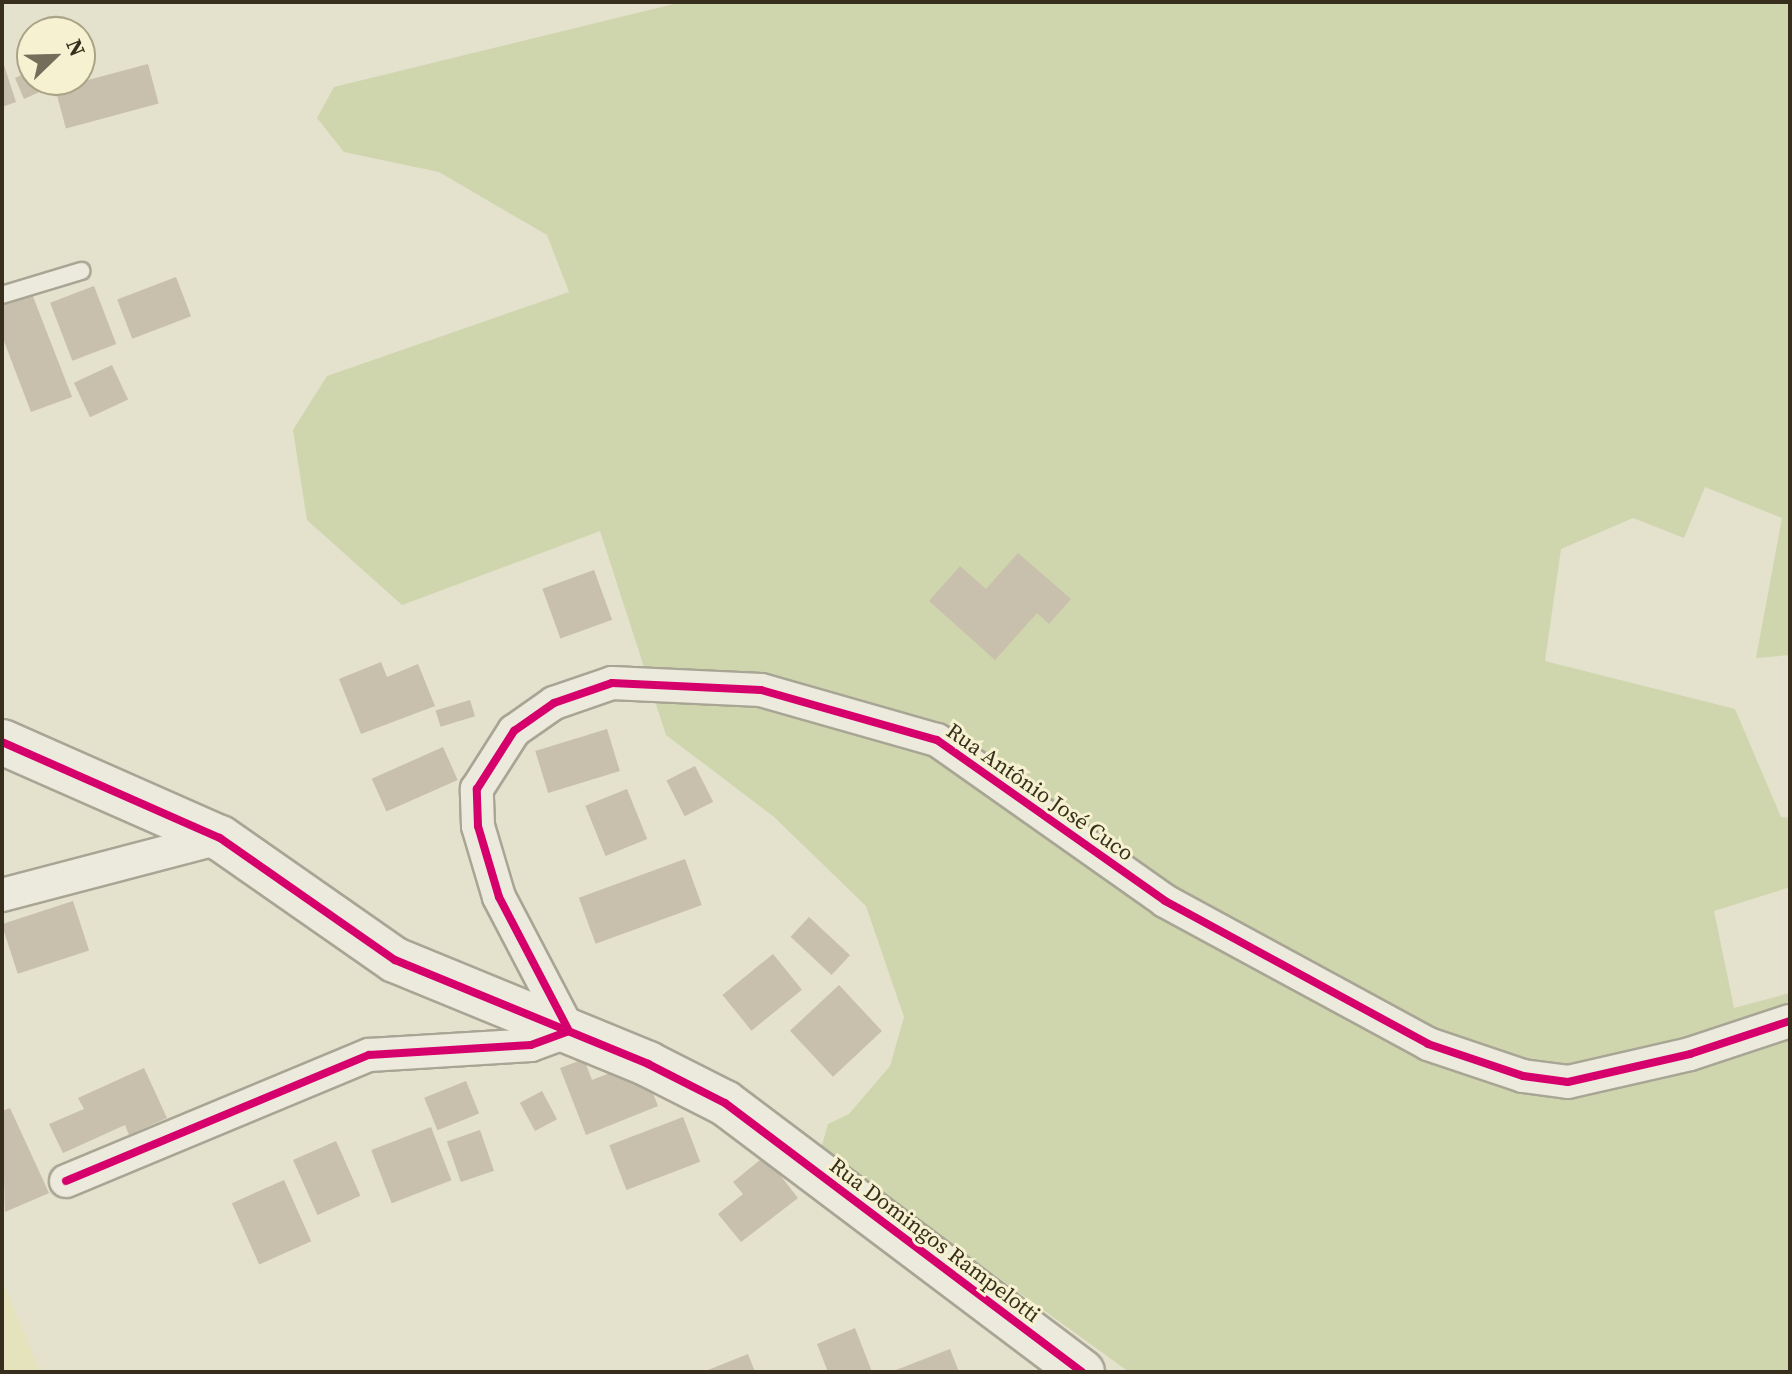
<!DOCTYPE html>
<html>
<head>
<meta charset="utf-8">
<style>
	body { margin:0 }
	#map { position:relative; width:1792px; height:1374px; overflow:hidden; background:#e4e1cc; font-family:"Source Serif 4",serif }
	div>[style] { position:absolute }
	.farmland>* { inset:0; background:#e5e3bc }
	.green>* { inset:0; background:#cfd6ad }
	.building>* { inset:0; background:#c8bfac; transform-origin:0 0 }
	.roads { filter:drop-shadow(2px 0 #a9a595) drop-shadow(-2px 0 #a9a595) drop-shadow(0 2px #a9a595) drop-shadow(0 -2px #a9a595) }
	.lane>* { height:16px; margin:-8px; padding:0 8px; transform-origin:8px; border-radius:8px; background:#eceadd }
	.street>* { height:32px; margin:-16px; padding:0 16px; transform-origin:16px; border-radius:16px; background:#eceadd }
	.secondary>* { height:44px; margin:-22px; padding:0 22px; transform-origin:22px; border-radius:22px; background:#eceadd }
	.cycleway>* { height:8px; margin:-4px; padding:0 4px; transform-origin:4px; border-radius:4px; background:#d6006c }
	span { translate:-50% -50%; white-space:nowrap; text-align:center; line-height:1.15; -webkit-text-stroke:6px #f6f1d0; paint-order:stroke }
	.street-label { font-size:22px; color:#382e1d }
	.frame { position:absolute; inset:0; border:4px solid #382e1d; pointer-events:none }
	.north { position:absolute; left:16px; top:16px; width:80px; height:80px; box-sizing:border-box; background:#f6f1d0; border:2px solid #aaa388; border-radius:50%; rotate:67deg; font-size:22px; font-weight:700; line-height:32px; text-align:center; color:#382e1d }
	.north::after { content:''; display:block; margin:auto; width:28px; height:36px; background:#746d5a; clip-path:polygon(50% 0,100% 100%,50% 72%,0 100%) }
</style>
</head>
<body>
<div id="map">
	<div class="farmland">
		<i style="clip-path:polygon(2px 1281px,40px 1372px,2px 1372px)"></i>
	</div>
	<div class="green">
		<i style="clip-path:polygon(682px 2px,1790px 2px,1790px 655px,1756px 658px,1782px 518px,1705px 487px,1684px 538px,1633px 518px,1561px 549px,1545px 661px,1735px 709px,1781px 817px,1790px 818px,1790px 887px,1714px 911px,1734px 1008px,1790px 993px,1790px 1372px,1129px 1372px,821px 1149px,828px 1124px,849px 1114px,890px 1066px,904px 1017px,866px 906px,773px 816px,666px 735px,600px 531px,402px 605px,307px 520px,293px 430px,327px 376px,569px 292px,547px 235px,439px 172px,344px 152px,317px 118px,334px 87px)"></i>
	</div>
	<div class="building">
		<i style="clip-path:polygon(2px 59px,16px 102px,2px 107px)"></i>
		<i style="left:148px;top:64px;width:41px;height:96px;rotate:75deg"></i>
		<i style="clip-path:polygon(32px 70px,32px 80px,57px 84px,24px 99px,15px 78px)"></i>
		<i style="left:176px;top:277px;width:42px;height:63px;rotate:69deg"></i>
		<i style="left:94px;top:286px;width:62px;height:47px;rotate:69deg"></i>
		<i style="clip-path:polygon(32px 294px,72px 397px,31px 412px,2px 336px,2px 306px)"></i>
		<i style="left:112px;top:365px;width:38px;height:42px;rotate:65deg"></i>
		<i style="clip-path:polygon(1018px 553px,1071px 599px,1049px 624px,1037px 613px,995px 660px,929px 601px,960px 566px,986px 589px)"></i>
		<i style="left:594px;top:570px;width:53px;height:55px;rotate:70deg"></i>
		<i style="clip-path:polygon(381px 662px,387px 677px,418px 664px,435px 706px,361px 734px,339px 679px)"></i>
		<i style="left:470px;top:700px;width:17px;height:36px;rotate:73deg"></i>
		<i style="left:607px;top:729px;width:44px;height:75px;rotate:73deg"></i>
		<i style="left:443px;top:747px;width:36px;height:78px;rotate:66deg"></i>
		<i style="left:695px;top:766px;width:40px;height:32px;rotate:63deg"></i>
		<i style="left:627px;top:789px;width:54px;height:45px;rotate:68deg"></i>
		<i style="left:685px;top:859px;width:49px;height:113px;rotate:70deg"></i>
		<i style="left:73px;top:901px;width:52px;height:75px;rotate:72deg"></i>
		<i style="left:809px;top:917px;width:56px;height:27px;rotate:43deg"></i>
		<i style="left:773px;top:954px;width:46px;height:65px;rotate:51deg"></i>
		<i style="left:839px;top:985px;width:63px;height:67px;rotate:47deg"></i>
		<i style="clip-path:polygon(584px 1059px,592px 1080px,640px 1061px,658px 1106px,586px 1135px,560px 1068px)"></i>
		<i style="clip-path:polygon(144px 1068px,167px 1118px,129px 1135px,125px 1125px,63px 1153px,49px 1124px,84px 1109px,78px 1098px)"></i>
		<i style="left:466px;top:1081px;width:35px;height:45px;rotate:68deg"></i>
		<i style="left:542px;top:1091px;width:32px;height:25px;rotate:62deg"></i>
		<i style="clip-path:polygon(10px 1108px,49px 1193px,5px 1212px,2px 1111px)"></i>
		<i style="left:683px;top:1117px;width:48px;height:79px;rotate:69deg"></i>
		<i style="left:431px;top:1127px;width:57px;height:64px;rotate:69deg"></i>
		<i style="left:480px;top:1130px;width:43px;height:35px;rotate:71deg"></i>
		<i style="left:336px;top:1141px;width:60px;height:47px;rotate:66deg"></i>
		<i style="clip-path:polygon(765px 1156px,798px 1198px,741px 1242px,718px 1214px,743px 1194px,733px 1182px)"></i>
		<i style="left:284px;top:1180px;width:67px;height:57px;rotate:66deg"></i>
		<i style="clip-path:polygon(855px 1328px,872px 1372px,828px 1372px,817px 1344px)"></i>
		<i style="clip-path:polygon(950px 1349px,959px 1372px,891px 1372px)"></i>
		<i style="clip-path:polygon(748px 1354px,755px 1372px,703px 1372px)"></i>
	</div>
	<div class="roads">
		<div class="lane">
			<i style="left:2px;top:295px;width:83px;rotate:-16.9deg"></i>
		</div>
		<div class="street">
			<i style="left:2px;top:895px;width:225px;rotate:-14.7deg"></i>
			<i style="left:66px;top:1181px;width:328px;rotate:-22.6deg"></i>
			<i style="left:369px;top:1055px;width:162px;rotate:-3.5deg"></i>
			<i style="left:531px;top:1045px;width:40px;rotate:-20.2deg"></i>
			<i style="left:569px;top:1031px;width:151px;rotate:-117.6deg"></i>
			<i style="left:499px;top:897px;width:74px;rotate:-106.5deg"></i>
			<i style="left:478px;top:826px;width:37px;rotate:-92deg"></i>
			<i style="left:477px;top:789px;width:69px;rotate:-57.5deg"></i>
			<i style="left:514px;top:731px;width:49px;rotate:-35deg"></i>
			<i style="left:554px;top:703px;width:61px;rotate:-19deg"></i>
			<i style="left:612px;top:683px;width:149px;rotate:2.7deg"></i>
			<i style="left:761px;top:690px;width:183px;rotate:15.9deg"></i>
			<i style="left:937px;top:740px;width:279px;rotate:35.2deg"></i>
			<i style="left:1165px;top:901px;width:299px;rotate:28.5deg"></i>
			<i style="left:1428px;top:1044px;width:100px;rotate:18.6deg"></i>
			<i style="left:1523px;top:1076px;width:45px;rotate:7.6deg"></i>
			<i style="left:1568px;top:1082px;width:125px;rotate:-12.9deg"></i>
			<i style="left:1690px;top:1054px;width:105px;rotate:-18.3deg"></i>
		</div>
		<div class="secondary">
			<i style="left:2px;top:742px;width:238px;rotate:23.8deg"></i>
			<i style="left:220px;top:838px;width:213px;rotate:34.9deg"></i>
			<i style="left:395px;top:960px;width:274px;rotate:22.3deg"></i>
			<i style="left:648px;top:1064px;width:86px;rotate:26.9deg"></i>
			<i style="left:725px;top:1103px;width:447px;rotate:37deg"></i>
		</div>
	</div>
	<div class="cycleway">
		<i style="left:2px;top:742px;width:238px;rotate:23.8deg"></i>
		<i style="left:220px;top:838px;width:213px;rotate:34.9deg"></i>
		<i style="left:395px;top:960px;width:274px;rotate:22.3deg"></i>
		<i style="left:648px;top:1064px;width:86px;rotate:26.9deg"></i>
		<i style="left:725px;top:1103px;width:447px;rotate:37deg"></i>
		<i style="left:66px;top:1181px;width:328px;rotate:-22.6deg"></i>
		<i style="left:369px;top:1055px;width:162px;rotate:-3.5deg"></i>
		<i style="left:531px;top:1045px;width:40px;rotate:-20.2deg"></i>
		<i style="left:569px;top:1031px;width:151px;rotate:-117.6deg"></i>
		<i style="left:499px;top:897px;width:74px;rotate:-106.5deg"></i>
		<i style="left:478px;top:826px;width:37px;rotate:-92deg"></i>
		<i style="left:477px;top:789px;width:69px;rotate:-57.5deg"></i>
		<i style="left:514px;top:731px;width:49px;rotate:-35deg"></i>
		<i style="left:554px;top:703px;width:61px;rotate:-19deg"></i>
		<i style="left:612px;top:683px;width:149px;rotate:2.7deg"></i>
		<i style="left:761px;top:690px;width:183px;rotate:15.9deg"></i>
		<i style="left:937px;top:740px;width:279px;rotate:35.2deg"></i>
		<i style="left:1165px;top:901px;width:299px;rotate:28.5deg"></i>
		<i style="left:1428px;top:1044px;width:100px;rotate:18.6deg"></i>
		<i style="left:1523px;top:1076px;width:45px;rotate:7.6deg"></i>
		<i style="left:1568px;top:1082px;width:125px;rotate:-12.9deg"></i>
		<i style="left:1690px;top:1054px;width:105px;rotate:-18.3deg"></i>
	</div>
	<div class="street-label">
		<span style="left:1040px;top:792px;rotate:35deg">Rua Antônio José Cuco</span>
		<span style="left:935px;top:1240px;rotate:37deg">Rua Domingos Rampelotti</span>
	</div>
	<div class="frame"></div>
	<div class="north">N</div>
</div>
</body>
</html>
